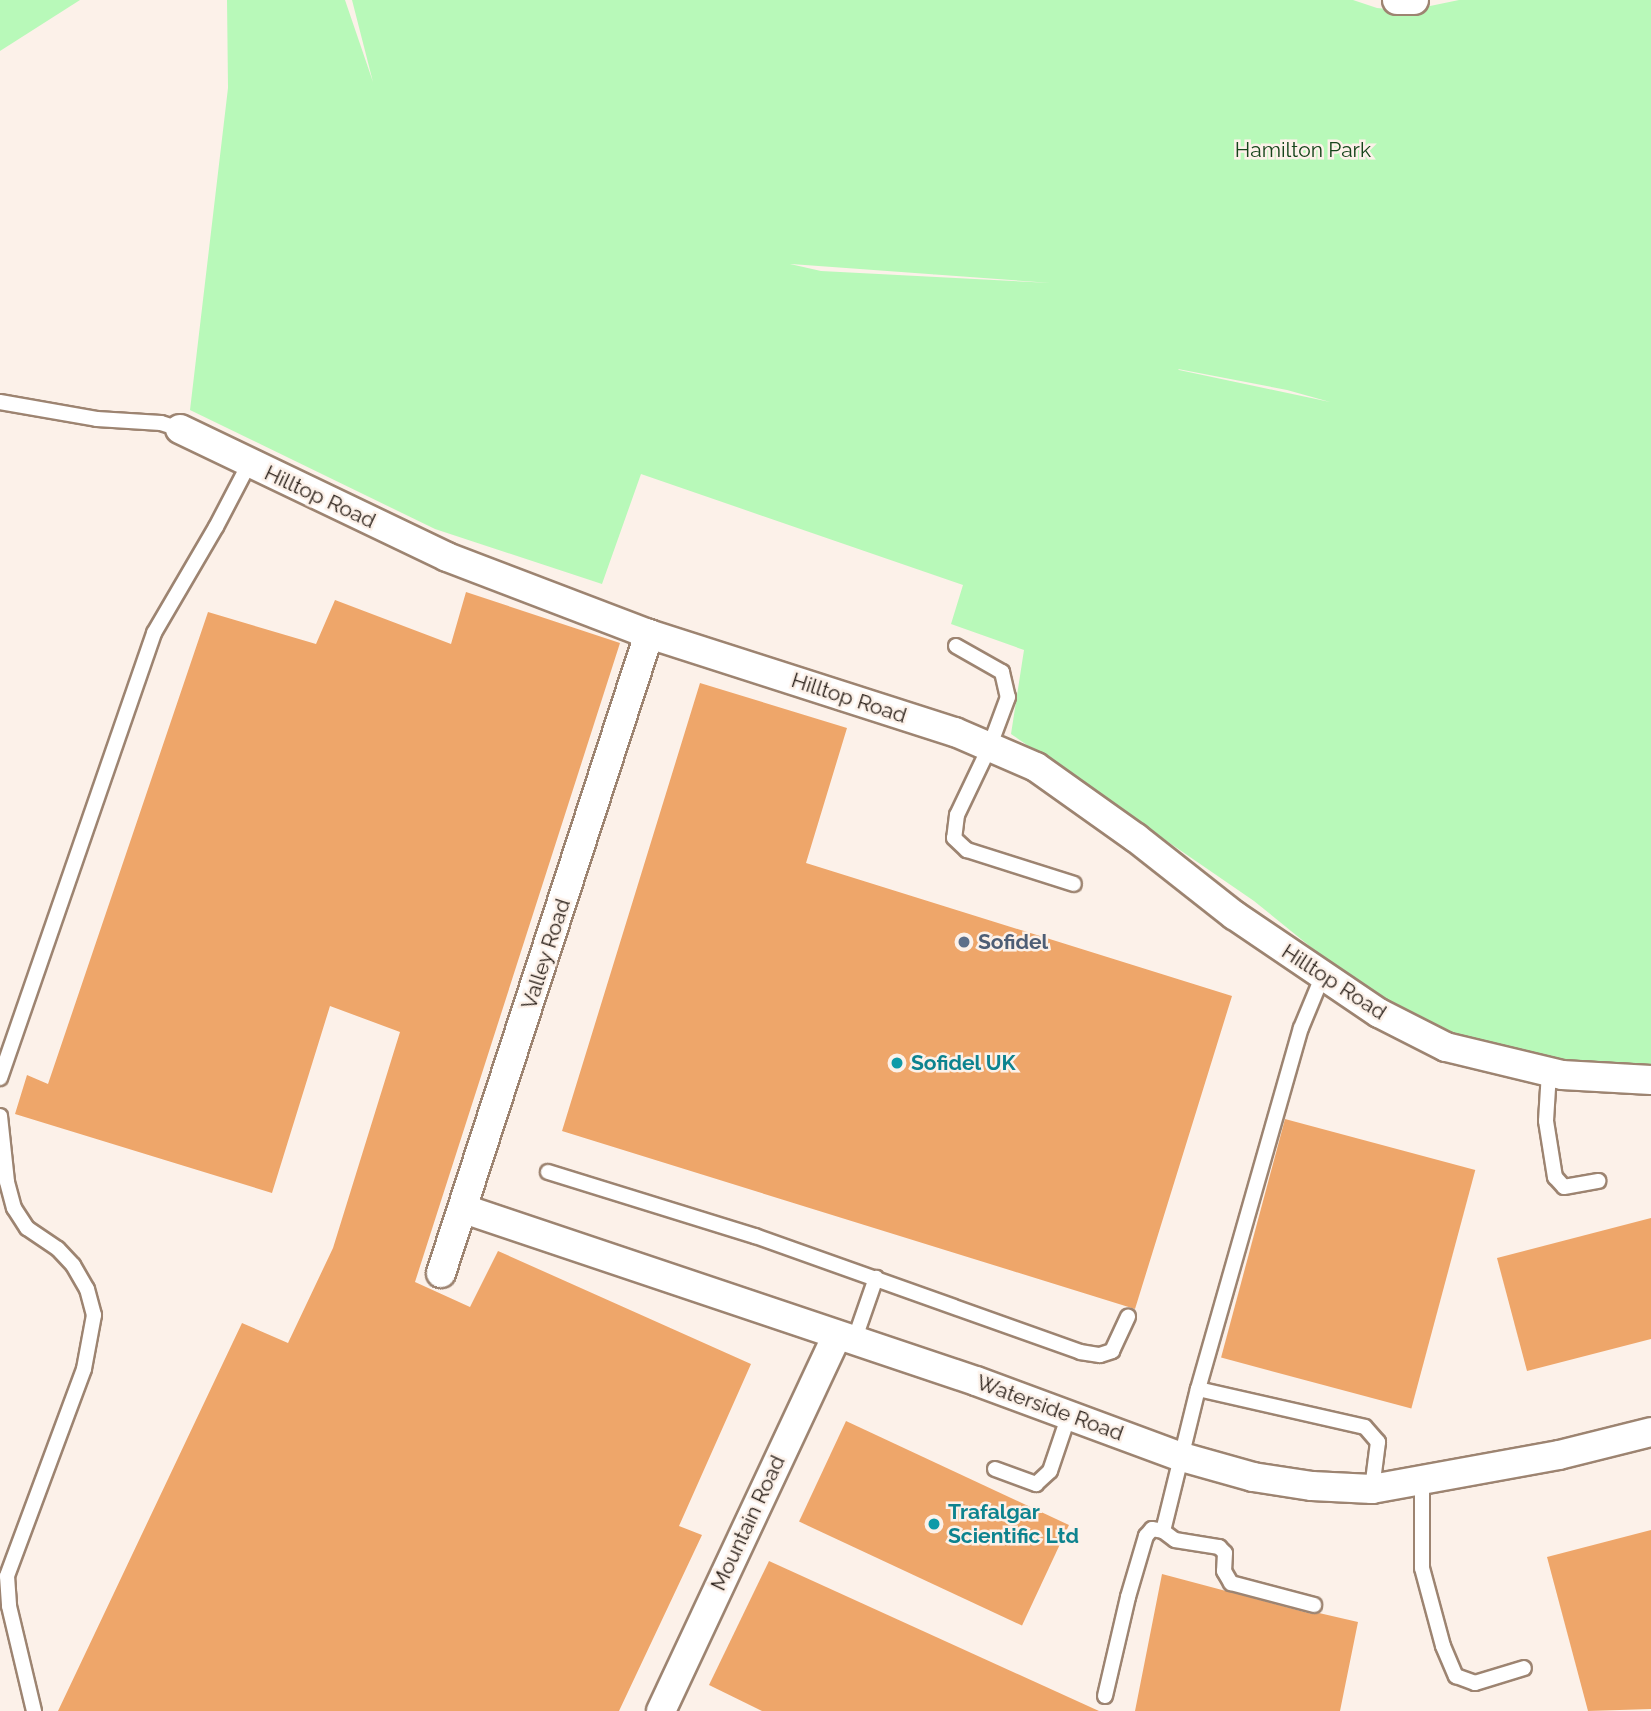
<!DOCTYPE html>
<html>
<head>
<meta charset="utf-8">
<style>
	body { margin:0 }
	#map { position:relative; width:1651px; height:1711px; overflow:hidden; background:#fcf1e9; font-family:Raleway,sans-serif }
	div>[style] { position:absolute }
	.green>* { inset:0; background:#b8f9b9 }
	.building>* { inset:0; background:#eea66a; transform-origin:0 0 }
	.roads { filter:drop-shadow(2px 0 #9d8471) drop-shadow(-2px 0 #9d8471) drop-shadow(0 2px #9d8471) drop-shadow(0 -2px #9d8471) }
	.service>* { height:14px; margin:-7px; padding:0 7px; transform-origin:7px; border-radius:7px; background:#fff }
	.minor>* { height:28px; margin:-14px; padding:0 14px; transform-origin:14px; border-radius:14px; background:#fff }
	.dots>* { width:19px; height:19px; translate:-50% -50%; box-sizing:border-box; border:4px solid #fcf1e9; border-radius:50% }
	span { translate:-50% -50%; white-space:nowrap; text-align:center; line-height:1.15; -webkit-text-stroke:5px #fcf1e9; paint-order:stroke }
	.park-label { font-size:21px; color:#16451b }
	.street-label { font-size:21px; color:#271d16 }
	.service-label { font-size:21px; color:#4e5e75; font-weight:700 }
	.left { translate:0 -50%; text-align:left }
	.culture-label { font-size:21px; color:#0d838f; font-weight:700 }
</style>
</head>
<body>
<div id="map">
	<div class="green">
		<i style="clip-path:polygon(0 0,80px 0,0 51px)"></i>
		<i style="clip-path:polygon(evenodd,227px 0,345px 0,373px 82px,352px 0,1353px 0,1377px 8px,1406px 11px,1459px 0,1651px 0,1651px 1076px,1613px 1079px,1412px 1029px,1254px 901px,1011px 734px,1024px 650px,951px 624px,963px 585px,641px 474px,602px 584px,435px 529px,190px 410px,228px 88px,227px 0,790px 264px,791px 264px,1051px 283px,821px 271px,790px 264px,227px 0,1178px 369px,1287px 390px,1330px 402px,1179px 370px,1178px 369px)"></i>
	</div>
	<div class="building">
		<i style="clip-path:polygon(466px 592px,620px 643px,415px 1282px,470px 1307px,498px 1251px,751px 1364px,679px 1526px,702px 1535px,619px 1711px,58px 1711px,242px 1323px,288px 1343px,333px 1248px,400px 1032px,330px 1006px,272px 1193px,15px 1114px,27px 1075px,48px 1084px,208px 612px,316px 644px,335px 600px,451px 644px)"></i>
		<i style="clip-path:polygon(700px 683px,847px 728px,806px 863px,1232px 996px,1135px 1309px,562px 1131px)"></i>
		<i style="left:1285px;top:1119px;width:197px;height:247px;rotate:15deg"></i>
		<i style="clip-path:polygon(1651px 1218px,1651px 1339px,1527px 1371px,1497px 1258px)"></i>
		<i style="left:846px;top:1421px;width:246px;height:111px;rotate:25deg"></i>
		<i style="clip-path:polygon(1651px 1530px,1651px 1709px,1588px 1711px,1547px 1557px)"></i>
		<i style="clip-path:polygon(769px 1561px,1099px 1711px,762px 1711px,709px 1685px)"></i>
		<i style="clip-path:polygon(1162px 1574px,1312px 1614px,1319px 1613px,1358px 1622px,1340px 1711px,1135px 1711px)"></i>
	</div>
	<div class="roads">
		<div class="service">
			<i style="left:0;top:402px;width:98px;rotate:9.9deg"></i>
			<i style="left:97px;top:419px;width:64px;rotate:3.6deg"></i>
			<i style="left:161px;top:423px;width:20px;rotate:18deg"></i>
			<i style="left:956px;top:646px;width:53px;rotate:29.5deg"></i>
			<i style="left:1002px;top:672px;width:26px;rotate:77deg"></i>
			<i style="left:1008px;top:697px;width:54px;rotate:110.4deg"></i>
			<i style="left:989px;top:748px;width:74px;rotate:115.5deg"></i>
			<i style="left:957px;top:815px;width:23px;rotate:97deg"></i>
			<i style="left:954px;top:838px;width:18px;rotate:43deg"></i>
			<i style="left:967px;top:850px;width:112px;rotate:17.6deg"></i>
			<i style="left:1549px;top:1072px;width:49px;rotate:93.5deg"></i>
			<i style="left:1546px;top:1121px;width:57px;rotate:80.9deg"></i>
			<i style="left:1555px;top:1177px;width:13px;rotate:48deg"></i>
			<i style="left:1564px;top:1187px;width:35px;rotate:-10deg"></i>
			<i style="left:0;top:1078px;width:471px;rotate:-70.9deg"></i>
			<i style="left:154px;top:633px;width:123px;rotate:-59.7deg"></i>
			<i style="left:216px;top:527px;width:71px;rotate:-62.4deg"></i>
			<i style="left:0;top:1116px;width:66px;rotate:83.9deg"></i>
			<i style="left:7px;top:1182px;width:27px;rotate:75deg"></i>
			<i style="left:14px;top:1208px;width:24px;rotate:57deg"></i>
			<i style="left:27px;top:1228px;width:37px;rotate:34deg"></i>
			<i style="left:58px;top:1249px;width:22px;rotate:47deg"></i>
			<i style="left:73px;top:1265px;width:28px;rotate:60deg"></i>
			<i style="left:87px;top:1289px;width:27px;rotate:75deg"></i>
			<i style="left:94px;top:1315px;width:55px;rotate:100.5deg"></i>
			<i style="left:84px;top:1369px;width:221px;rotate:110.4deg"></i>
			<i style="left:7px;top:1576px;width:30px;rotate:86deg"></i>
			<i style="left:9px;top:1606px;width:108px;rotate:76.6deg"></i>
			<i style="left:548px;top:1172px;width:217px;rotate:17.2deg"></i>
			<i style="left:755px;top:1236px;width:345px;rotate:19.6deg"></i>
			<i style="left:1080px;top:1352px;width:20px;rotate:9deg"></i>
			<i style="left:1100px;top:1355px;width:13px;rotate:-18deg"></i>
			<i style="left:1112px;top:1351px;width:38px;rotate:-65deg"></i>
			<i style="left:854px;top:1341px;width:67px;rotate:-70.8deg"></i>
			<i style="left:1198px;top:1389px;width:171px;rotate:12.8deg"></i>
			<i style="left:1365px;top:1427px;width:20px;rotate:49deg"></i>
			<i style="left:1378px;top:1442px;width:47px;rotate:97.3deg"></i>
			<i style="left:995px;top:1469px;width:44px;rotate:20.1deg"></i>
			<i style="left:1036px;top:1484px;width:19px;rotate:-43deg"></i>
			<i style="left:1050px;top:1471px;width:59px;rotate:-71.3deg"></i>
			<i style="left:1422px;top:1482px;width:86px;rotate:90deg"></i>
			<i style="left:1422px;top:1568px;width:81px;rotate:74.9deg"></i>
			<i style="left:1443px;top:1646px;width:33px;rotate:67deg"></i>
			<i style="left:1456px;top:1676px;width:20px;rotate:20deg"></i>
			<i style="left:1475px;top:1683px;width:51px;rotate:-17deg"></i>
			<i style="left:1163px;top:1531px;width:146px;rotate:-76.2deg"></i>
			<i style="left:1198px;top:1389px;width:375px;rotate:-74.1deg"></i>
			<i style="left:1301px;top:1028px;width:57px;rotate:-67.5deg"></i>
			<i style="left:1105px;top:1696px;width:102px;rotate:-76.9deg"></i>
			<i style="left:1128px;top:1597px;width:64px;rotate:-73.6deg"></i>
			<i style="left:1146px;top:1536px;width:9px;rotate:-49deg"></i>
			<i style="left:1152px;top:1529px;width:11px;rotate:10deg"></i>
			<i style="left:1163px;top:1531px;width:15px;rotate:37deg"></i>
			<i style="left:1175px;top:1540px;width:45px;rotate:9deg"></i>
			<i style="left:1219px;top:1547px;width:8px;rotate:45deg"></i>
			<i style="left:1225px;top:1553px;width:18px;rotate:93deg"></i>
			<i style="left:1224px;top:1571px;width:14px;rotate:60deg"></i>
			<i style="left:1231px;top:1583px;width:86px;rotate:14.8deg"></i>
		</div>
		<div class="minor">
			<i style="left:1397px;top:0;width:17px"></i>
			<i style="left:180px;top:429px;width:296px;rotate:25.6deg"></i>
			<i style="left:447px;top:557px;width:216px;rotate:20.9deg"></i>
			<i style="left:649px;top:634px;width:321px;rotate:17.8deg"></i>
			<i style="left:955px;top:732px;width:88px;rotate:23.4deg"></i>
			<i style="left:1036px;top:767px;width:123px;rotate:35.4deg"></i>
			<i style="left:1136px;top:838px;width:125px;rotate:38.2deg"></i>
			<i style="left:1234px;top:915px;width:175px;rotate:34.1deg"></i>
			<i style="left:1379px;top:1013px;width:75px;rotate:26.9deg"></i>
			<i style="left:1446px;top:1047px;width:119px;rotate:13.6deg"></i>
			<i style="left:1562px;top:1075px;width:89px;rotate:3.2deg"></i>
			<i style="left:464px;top:1209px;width:540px;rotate:18.57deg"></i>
			<i style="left:976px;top:1381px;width:220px;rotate:20.3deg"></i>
			<i style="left:1182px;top:1457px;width:74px;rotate:15.7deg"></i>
			<i style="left:1253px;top:1477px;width:60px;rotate:8.7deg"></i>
			<i style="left:1312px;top:1486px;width:60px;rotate:2.9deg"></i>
			<i style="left:1372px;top:1489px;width:190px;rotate:-10.3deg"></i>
			<i style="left:1559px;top:1455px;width:95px;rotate:-14deg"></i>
			<i style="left:441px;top:1273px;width:672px;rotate:-71.97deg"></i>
			<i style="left:661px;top:1711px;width:415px;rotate:-64.9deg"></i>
		</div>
	</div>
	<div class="dots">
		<i style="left:964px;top:942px;background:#5c6f8a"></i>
		<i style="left:897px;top:1063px;background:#0f9aa8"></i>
		<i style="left:934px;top:1524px;background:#0f9aa8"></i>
	</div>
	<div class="park-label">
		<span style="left:1303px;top:150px">Hamilton Park</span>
	</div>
	<div class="street-label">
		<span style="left:320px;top:497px;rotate:25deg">Hilltop Road</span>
		<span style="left:849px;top:698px;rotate:18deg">Hilltop Road</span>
		<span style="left:546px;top:954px;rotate:-72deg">Valley Road</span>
		<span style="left:1334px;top:982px;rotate:33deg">Hilltop Road</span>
		<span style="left:1050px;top:1408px;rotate:20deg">Waterside Road</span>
		<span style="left:748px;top:1523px;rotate:-65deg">Mountain Road</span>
	</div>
	<div class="service-label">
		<span class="left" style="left:978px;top:942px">Sofidel</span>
	</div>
	<div class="culture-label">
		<span class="left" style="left:911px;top:1063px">Sofidel UK</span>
		<span class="left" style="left:948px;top:1524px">Trafalgar<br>Scientific Ltd</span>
	</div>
</div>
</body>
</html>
